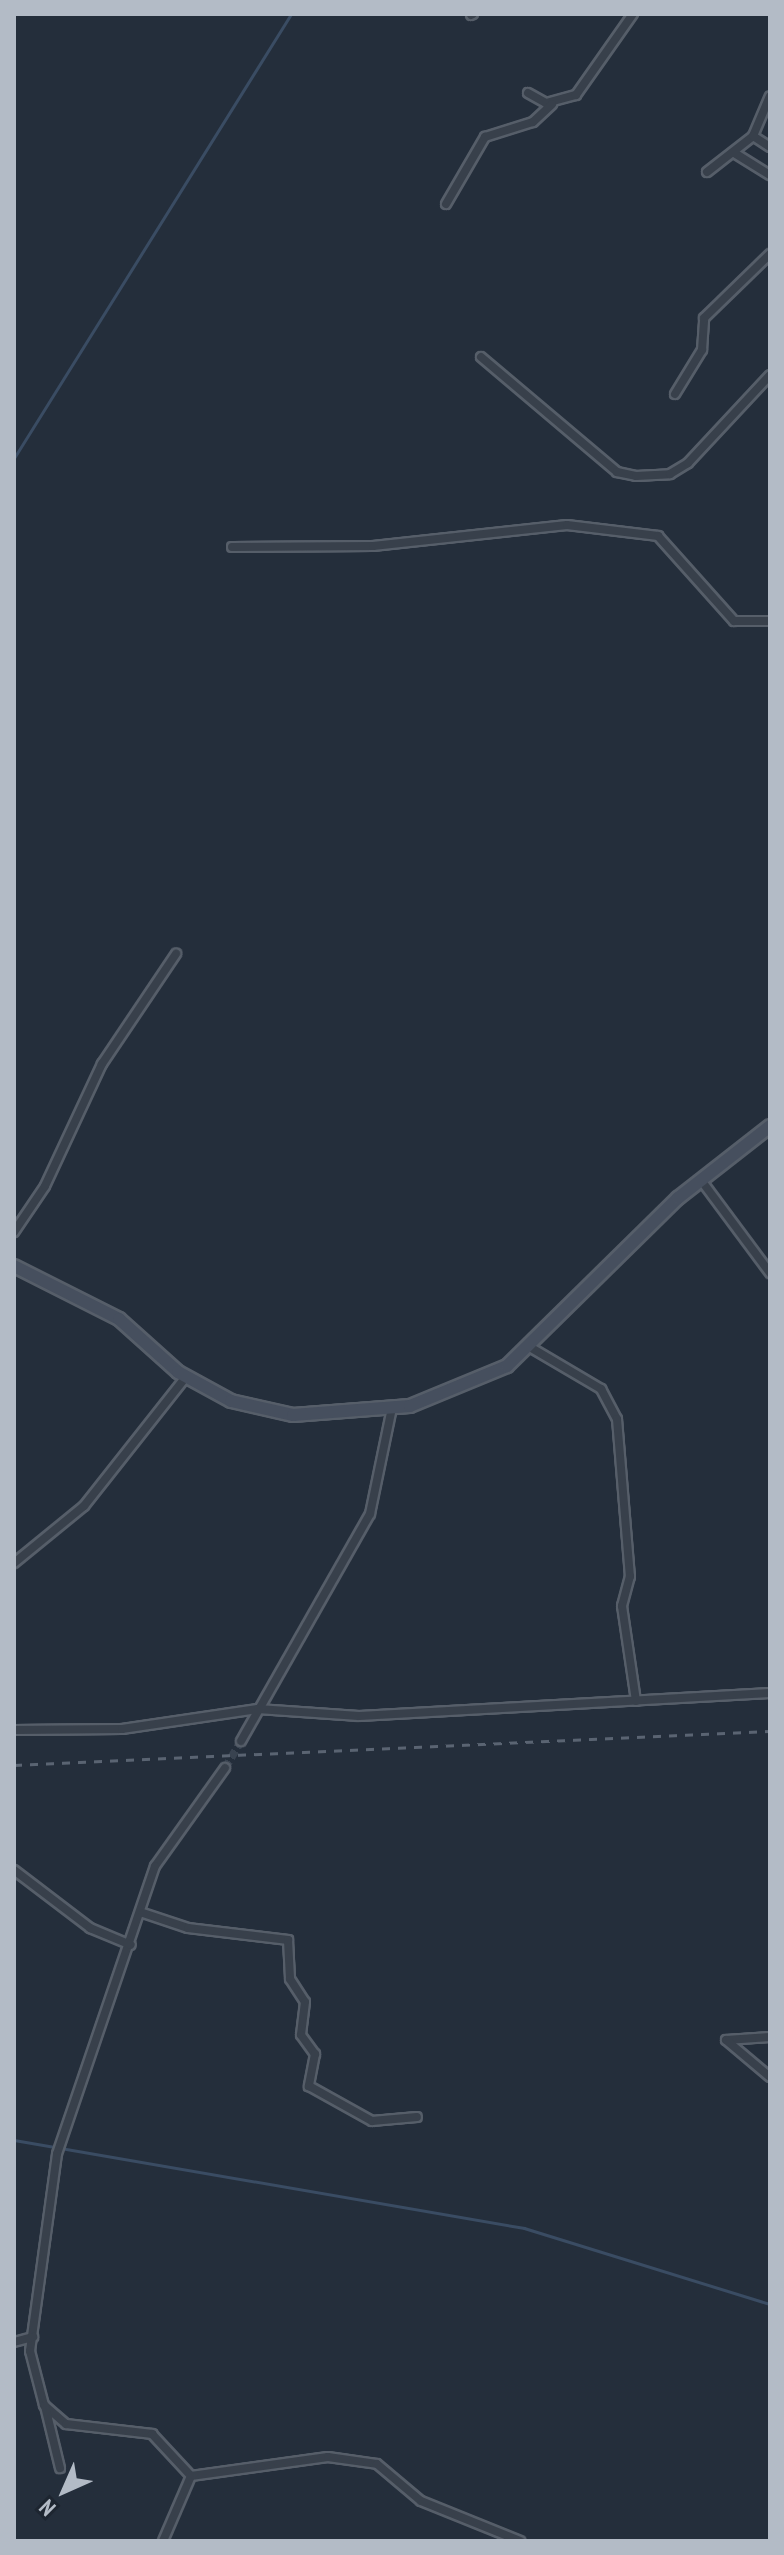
<!DOCTYPE html>
<html>
<head>
<meta charset="utf-8">
<style>
	body { margin:0 }
	#map { position:relative; width:784px; height:2555px; overflow:hidden; background:#242e3b; font-family:"PT Sans Narrow",sans-serif }
	div>[style] { position:absolute }
	.stream>* { height:3px; margin:-1.5px; padding:0 1.5px; transform-origin:1.5px; border-radius:1.5px; background:#3a4c63 }
	.street-tunnel>* { height:8px; margin-top:-4px; transform-origin:0; background:repeating-linear-gradient(90deg,#394350 0 8px,transparent 0 12px) }
	.roads { filter:drop-shadow(2px 0 #565e69) drop-shadow(-2px 0 #565e69) drop-shadow(0 2px #565e69) drop-shadow(0 -2px #565e69) }
	.street>* { height:8px; margin:-4px; padding:0 4px; transform-origin:4px; border-radius:4px; background:#38404b }
	.secondary>* { height:12px; margin:-6px; padding:0 6px; transform-origin:6px; border-radius:6px; background:#464f5e }
	.rail>* { height:3px; margin-top:-1.5px; transform-origin:0; background:repeating-linear-gradient(90deg,#5a6472 0 8px,transparent 0 16px) }
	span { translate:-50% -50%; white-space:nowrap; text-align:center; line-height:1.15; -webkit-text-stroke:8px #1d2530; paint-order:stroke }
	.frame { position:absolute; inset:0; border:16px solid #b3bbc6; pointer-events:none }
	.north { position:absolute; left:24px; top:2451px; width:80px; height:80px; -webkit-text-stroke:6px #1d2530; paint-order:stroke; rotate:225deg; font-size:22px; font-weight:700; line-height:32px; text-align:center; color:#b3bbc6 }
	.north::after { content:''; display:block; margin:auto; width:28px; height:36px; background:#b3bbc6; clip-path:polygon(50% 0,100% 100%,50% 72%,0 100%) }
</style>
</head>
<body>
<div id="map">
	<div class="stream">
		<i style="left:14px;top:458px;width:523px;rotate:-58.04deg"></i>
		<i style="left:14px;top:2140px;width:518px;rotate:9.79deg"></i>
		<i style="left:524px;top:2228px;width:257px;rotate:17.2deg"></i>
	</div>
	<div class="street-tunnel">
		<i style="left:225px;top:1768px;width:31px;rotate:-59deg"></i>
	</div>
	<div class="roads">
		<div class="street">
			<i style="left:471px;top:15px;width:2px;rotate:-27deg"></i>
			<i style="left:528px;top:93px;width:21px;rotate:29deg"></i>
			<i style="left:546px;top:103px;width:31px;rotate:-15deg"></i>
			<i style="left:576px;top:95px;width:99px;rotate:-54.9deg"></i>
			<i style="left:753px;top:136px;width:43px;rotate:-67deg"></i>
			<i style="left:736px;top:154px;width:40px;rotate:32deg"></i>
			<i style="left:707px;top:172px;width:58px;rotate:-38deg"></i>
			<i style="left:753px;top:136px;width:20px;rotate:33deg"></i>
			<i style="left:446px;top:204px;width:78px;rotate:-59.8deg"></i>
			<i style="left:485px;top:137px;width:50px;rotate:-17.4deg"></i>
			<i style="left:533px;top:122px;width:26px;rotate:-43deg"></i>
			<i style="left:481px;top:357px;width:178px;rotate:40.2deg"></i>
			<i style="left:617px;top:472px;width:19px;rotate:12deg"></i>
			<i style="left:636px;top:476px;width:34px;rotate:-3deg"></i>
			<i style="left:670px;top:474px;width:21px;rotate:-31deg"></i>
			<i style="left:688px;top:463px;width:120px;rotate:-47deg"></i>
			<i style="left:675px;top:394px;width:52px;rotate:-58.5deg"></i>
			<i style="left:702px;top:350px;width:32px;rotate:-86deg"></i>
			<i style="left:704px;top:318px;width:92px;rotate:-44.1deg"></i>
			<i style="left:232px;top:547px;width:141px;rotate:-0.4deg"></i>
			<i style="left:373px;top:546px;width:195px;rotate:-6.2deg"></i>
			<i style="left:567px;top:525px;width:92px;rotate:6.9deg"></i>
			<i style="left:658px;top:536px;width:114px;rotate:48.2deg"></i>
			<i style="left:734px;top:621px;width:36px"></i>
			<i style="left:701px;top:1180px;width:116px;rotate:53.4deg"></i>
			<i style="left:14px;top:1232px;width:55px;rotate:-56deg"></i>
			<i style="left:45px;top:1186px;width:135px;rotate:-65deg"></i>
			<i style="left:102px;top:1064px;width:133px;rotate:-56.1deg"></i>
			<i style="left:528px;top:1346px;width:85px;rotate:30.5deg"></i>
			<i style="left:601px;top:1389px;width:34px;rotate:62deg"></i>
			<i style="left:617px;top:1419px;width:158px;rotate:85.3deg"></i>
			<i style="left:630px;top:1576px;width:31px;rotate:105deg"></i>
			<i style="left:622px;top:1606px;width:96px;rotate:81.6deg"></i>
			<i style="left:14px;top:1563px;width:90px;rotate:-39.2deg"></i>
			<i style="left:84px;top:1506px;width:164px;rotate:-51.7deg"></i>
			<i style="left:14px;top:1730px;width:108px;rotate:-0.5deg"></i>
			<i style="left:122px;top:1729px;width:137px;rotate:-8.4deg"></i>
			<i style="left:258px;top:1709px;width:101px;rotate:4deg"></i>
			<i style="left:359px;top:1716px;width:412px;rotate:-3.2deg"></i>
			<i style="left:241px;top:1741px;width:261px;rotate:-60.4deg"></i>
			<i style="left:370px;top:1514px;width:108px;rotate:-78.3deg"></i>
			<i style="left:225px;top:1768px;width:120px;rotate:125.5deg"></i>
			<i style="left:155px;top:1866px;width:304px;rotate:108.8deg"></i>
			<i style="left:57px;top:2154px;width:199px;rotate:97.8deg"></i>
			<i style="left:30px;top:2351px;width:56px;rotate:75.5deg"></i>
			<i style="left:44px;top:2405px;width:29px;rotate:41deg"></i>
			<i style="left:66px;top:2424px;width:87px;rotate:6.6deg"></i>
			<i style="left:152px;top:2434px;width:57px;rotate:47.1deg"></i>
			<i style="left:191px;top:2476px;width:138px;rotate:-7.9deg"></i>
			<i style="left:328px;top:2457px;width:49px;rotate:8.1deg"></i>
			<i style="left:377px;top:2464px;width:57px;rotate:40.1deg"></i>
			<i style="left:421px;top:2501px;width:107px;rotate:22deg"></i>
			<i style="left:14px;top:1870px;width:96px;rotate:37.3deg"></i>
			<i style="left:90px;top:1928px;width:44px;rotate:22.5deg"></i>
			<i style="left:143px;top:1913px;width:47px;rotate:18.4deg"></i>
			<i style="left:188px;top:1928px;width:101px;rotate:6.8deg"></i>
			<i style="left:288px;top:1940px;width:39px;rotate:87deg"></i>
			<i style="left:290px;top:1979px;width:27px;rotate:57deg"></i>
			<i style="left:305px;top:2002px;width:33px;rotate:97deg"></i>
			<i style="left:301px;top:2035px;width:24px;rotate:54deg"></i>
			<i style="left:315px;top:2054px;width:33px;rotate:101deg"></i>
			<i style="left:309px;top:2086px;width:72px;rotate:29.1deg"></i>
			<i style="left:372px;top:2121px;width:45px;rotate:-5.1deg"></i>
			<i style="left:770px;top:2037px;width:44px;rotate:176.1deg"></i>
			<i style="left:726px;top:2040px;width:57px;rotate:40.1deg"></i>
			<i style="left:14px;top:2342px;width:20px;rotate:-15deg"></i>
			<i style="left:45px;top:2406px;width:64px;rotate:76.4deg"></i>
			<i style="left:163px;top:2541px;width:71px;rotate:-66.7deg"></i>
		</div>
		<div class="secondary">
			<i style="left:14px;top:1266px;width:118px;rotate:26.8deg"></i>
			<i style="left:119px;top:1319px;width:79px;rotate:41.9deg"></i>
			<i style="left:178px;top:1372px;width:60px;rotate:28.7deg"></i>
			<i style="left:231px;top:1401px;width:64px;rotate:12.7deg"></i>
			<i style="left:293px;top:1415px;width:117px;rotate:-4.4deg"></i>
			<i style="left:410px;top:1406px;width:105px;rotate:-22.4deg"></i>
			<i style="left:507px;top:1366px;width:240px;rotate:-44.5deg"></i>
			<i style="left:678px;top:1198px;width:117px;rotate:-38deg"></i>
		</div>
	</div>
	<div class="rail">
		<i style="left:14px;top:1765px;width:757px;rotate:-2.58deg"></i>
	</div>
	<div class="frame"></div>
	<div class="north">N</div>
</div>
</body>
</html>
